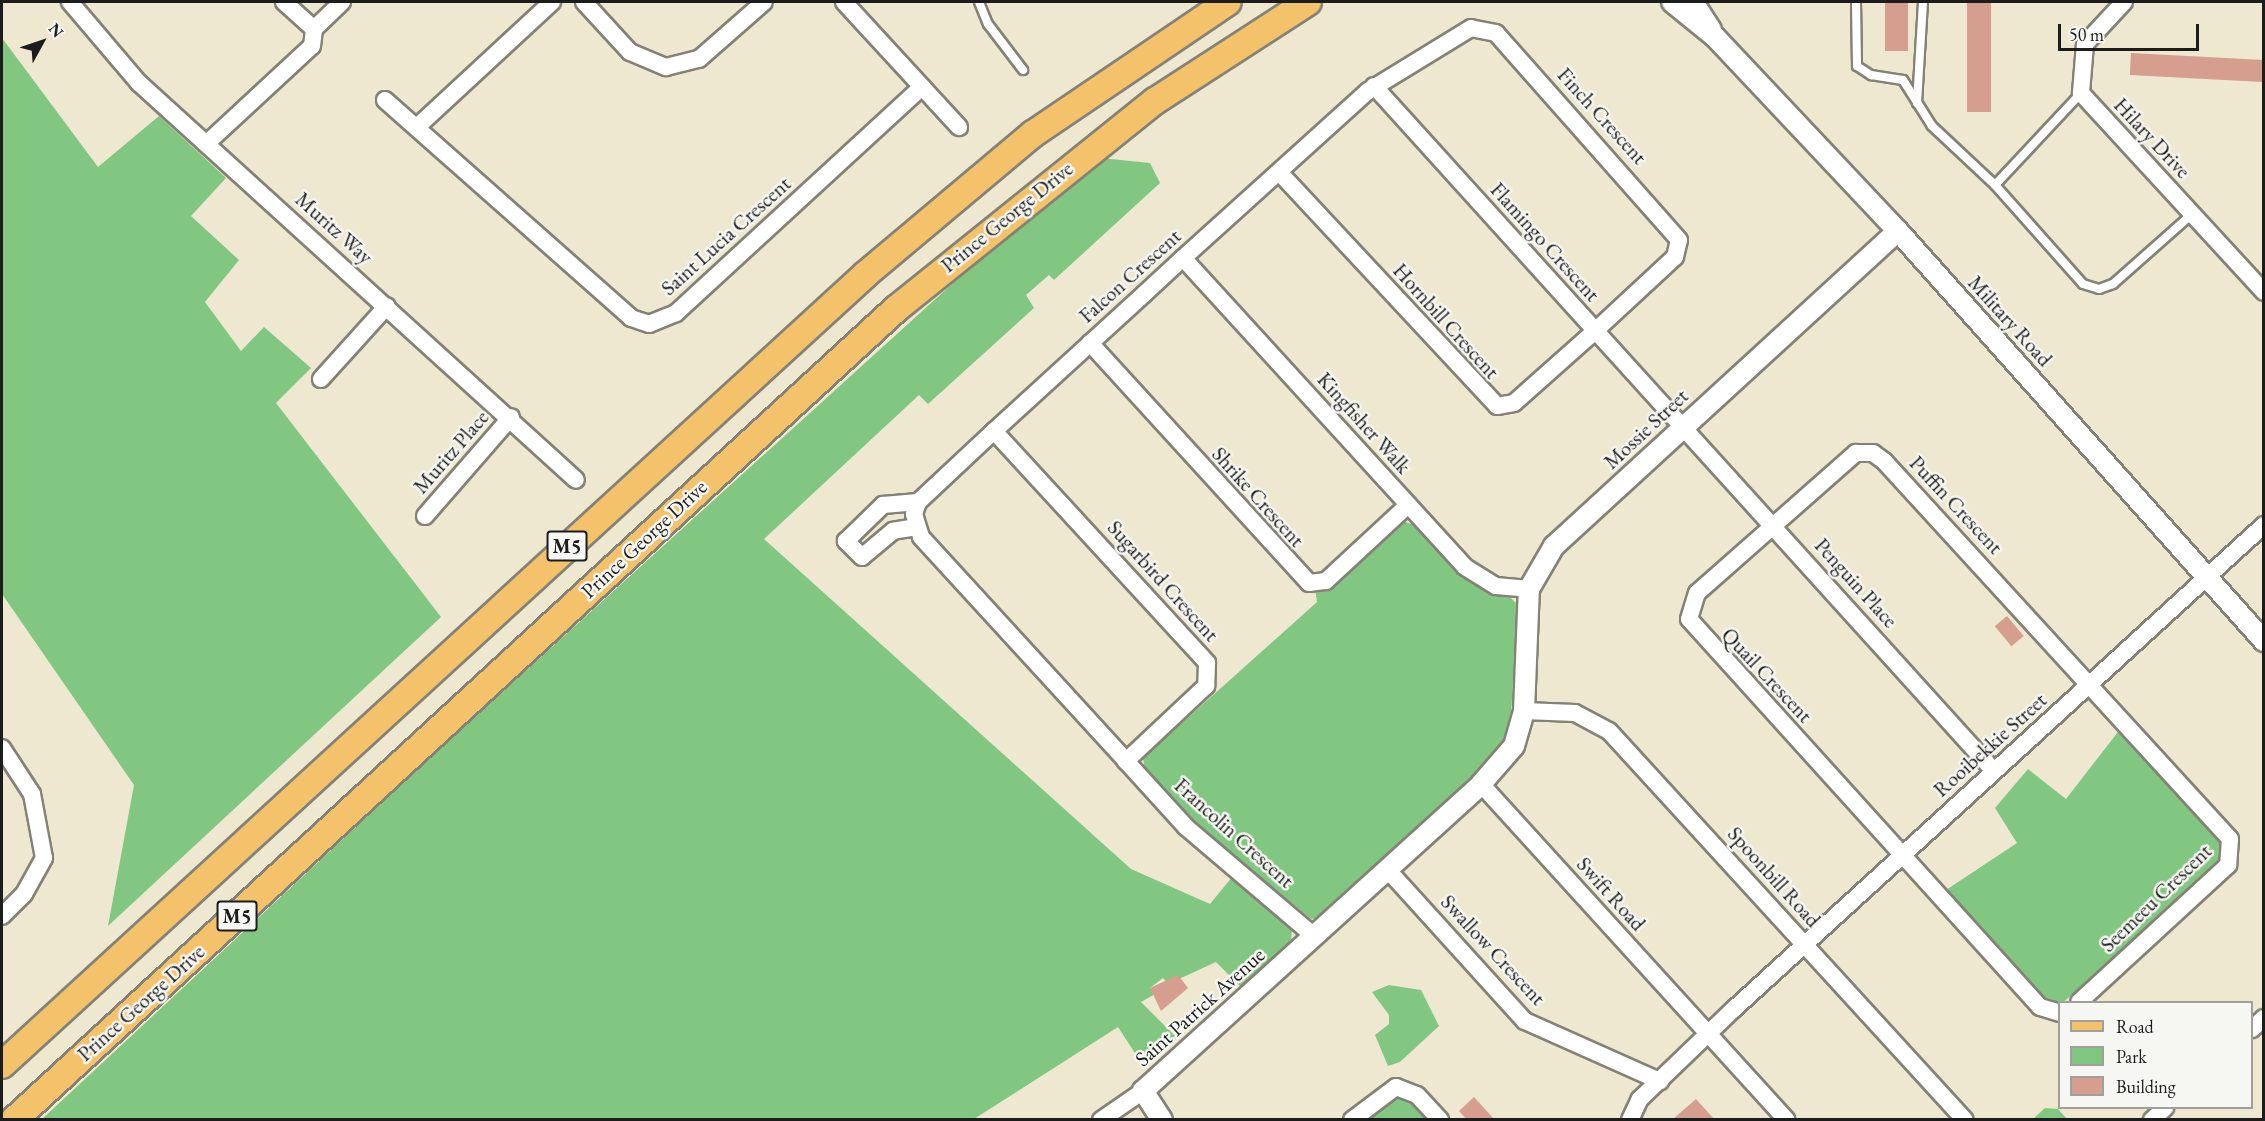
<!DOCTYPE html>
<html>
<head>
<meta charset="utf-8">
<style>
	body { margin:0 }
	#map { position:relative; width:2265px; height:1121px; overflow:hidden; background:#ede8cf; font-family:"EB Garamond",serif }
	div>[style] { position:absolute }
	.green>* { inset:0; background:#82c781 }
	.building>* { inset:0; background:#d69e8f; transform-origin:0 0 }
	.roads { filter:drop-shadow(2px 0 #848276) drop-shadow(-2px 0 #848276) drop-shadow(0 2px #848276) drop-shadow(0 -2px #848276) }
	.service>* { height:8px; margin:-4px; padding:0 4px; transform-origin:4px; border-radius:4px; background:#fff }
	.minor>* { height:16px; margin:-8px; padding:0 8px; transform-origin:8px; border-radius:8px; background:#fff }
	.tertiary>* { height:20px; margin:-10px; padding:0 10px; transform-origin:10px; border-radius:10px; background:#fff }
	.primary>* { height:26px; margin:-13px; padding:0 13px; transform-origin:13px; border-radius:13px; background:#f4c26a }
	span { translate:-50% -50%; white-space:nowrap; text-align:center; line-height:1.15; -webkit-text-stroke:5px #f6f6f2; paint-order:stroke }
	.shield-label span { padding:2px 4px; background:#f6f6f2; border:2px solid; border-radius:4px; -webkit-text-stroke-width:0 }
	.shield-label { font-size:20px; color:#1c1c1c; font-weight:700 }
	.street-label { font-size:21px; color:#1c1c1c }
	.frame { position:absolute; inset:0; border:3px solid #1c1c1c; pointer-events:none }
	.legend { position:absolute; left:2058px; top:1001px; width:195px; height:108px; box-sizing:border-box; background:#f6f6f2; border:2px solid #9f9f9c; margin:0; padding:8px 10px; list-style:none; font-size:18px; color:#1c1c1c }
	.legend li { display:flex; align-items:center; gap:12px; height:30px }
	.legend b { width:30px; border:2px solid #9f9f9c }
	.north { position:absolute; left:12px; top:12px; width:60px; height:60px; -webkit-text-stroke:4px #f6f6f2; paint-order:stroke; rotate:50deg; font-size:16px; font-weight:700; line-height:24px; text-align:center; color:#1c1c1c }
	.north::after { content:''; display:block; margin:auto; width:21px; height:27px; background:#1c1c1c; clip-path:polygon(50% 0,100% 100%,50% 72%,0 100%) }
	.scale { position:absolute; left:2058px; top:24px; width:141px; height:27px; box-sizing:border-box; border:3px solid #1c1c1c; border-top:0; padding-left:8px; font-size:18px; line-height:21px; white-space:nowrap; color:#1c1c1c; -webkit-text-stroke:4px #f6f6f2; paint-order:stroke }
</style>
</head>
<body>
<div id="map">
	<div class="green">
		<i style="clip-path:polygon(2px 38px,98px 167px,159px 116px,226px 178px,191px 216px,239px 260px,205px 302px,241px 351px,264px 327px,311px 368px,276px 403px,441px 617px,108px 926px,134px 785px,2px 594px)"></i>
		<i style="clip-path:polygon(1101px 158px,1150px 163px,1160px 183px,1054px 280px,1049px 275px,1026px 295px,1034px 308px,928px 404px,919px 395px,764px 539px,1131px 869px,1210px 904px,1233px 876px,1292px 927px,1291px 944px,1242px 988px,1216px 962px,1168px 984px,1163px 978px,1150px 988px,1155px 994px,1141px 1002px,1177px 1038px,1144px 1067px,1118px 1027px,974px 1119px,41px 1120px,445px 744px,1006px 235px)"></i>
		<i style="clip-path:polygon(1402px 521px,1418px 526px,1470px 582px,1508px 595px,1518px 605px,1510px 730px,1490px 764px,1319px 918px,1311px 919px,1186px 815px,1145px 771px,1143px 758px,1317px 602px,1315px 588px)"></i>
		<i style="clip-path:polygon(2121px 728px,2220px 839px,2222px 861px,2059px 1006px,2045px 1002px,1943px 892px,2017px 843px,1995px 808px,2028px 769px,2066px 799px)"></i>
		<i style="clip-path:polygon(1389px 985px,1421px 990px,1439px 1026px,1400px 1062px,1388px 1066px,1375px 1035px,1389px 1024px,1389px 1015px,1372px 992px)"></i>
		<i style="clip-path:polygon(1395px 1095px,1411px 1100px,1430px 1120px,1363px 1120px)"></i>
		<i style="clip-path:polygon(2045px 1108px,2058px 1109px,2067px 1119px,2033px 1119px)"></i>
	</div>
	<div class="building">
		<i style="left:1885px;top:2px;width:23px;height:49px"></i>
		<i style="left:1967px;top:2px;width:24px;height:110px"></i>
		<i style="left:2131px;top:53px;width:133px;height:22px;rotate:3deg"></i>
		<i style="left:2007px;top:616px;width:26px;height:16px;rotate:50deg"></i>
		<i style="clip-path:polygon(1178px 975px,1188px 988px,1161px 1011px,1150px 988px)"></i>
		<i style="clip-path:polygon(1474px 1097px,1494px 1119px,1466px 1119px,1459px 1111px)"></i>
		<i style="clip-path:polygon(1696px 1099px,1714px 1119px,1673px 1119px)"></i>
	</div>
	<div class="roads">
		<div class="service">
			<i style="left:979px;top:2px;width:24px;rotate:68deg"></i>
			<i style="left:988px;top:24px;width:58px;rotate:52.7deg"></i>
			<i style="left:1856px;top:2px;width:64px;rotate:89.1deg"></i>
			<i style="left:1857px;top:66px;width:17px;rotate:33deg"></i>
			<i style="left:1871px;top:75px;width:32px;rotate:9deg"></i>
			<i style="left:1903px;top:80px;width:54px;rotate:57.8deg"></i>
			<i style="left:1932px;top:126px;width:86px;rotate:43.1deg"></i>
			<i style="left:1995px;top:185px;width:132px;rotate:48.4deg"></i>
			<i style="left:2083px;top:284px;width:17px;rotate:17deg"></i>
			<i style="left:2099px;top:289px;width:15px;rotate:-20deg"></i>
			<i style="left:2113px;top:284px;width:106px;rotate:-41.5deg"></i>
			<i style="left:1917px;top:103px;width:101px;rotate:-86.6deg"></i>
			<i style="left:1995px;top:185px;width:126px;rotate:-46.9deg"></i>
		</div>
		<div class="minor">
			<i style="left:70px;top:2px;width:106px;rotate:49.6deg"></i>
			<i style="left:139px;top:83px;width:590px;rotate:42.25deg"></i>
			<i style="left:284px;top:2px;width:40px;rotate:42deg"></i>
			<i style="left:584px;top:2px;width:68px;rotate:47.4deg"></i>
			<i style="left:630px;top:52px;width:39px;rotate:23deg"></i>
			<i style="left:666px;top:67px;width:34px;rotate:-14deg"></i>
			<i style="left:699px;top:59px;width:86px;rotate:-41.2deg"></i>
			<i style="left:844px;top:2px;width:170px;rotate:47.4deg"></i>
			<i style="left:2124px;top:2px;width:57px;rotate:132.9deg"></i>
			<i style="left:2085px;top:44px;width:49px;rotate:94.7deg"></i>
			<i style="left:2081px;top:93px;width:270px;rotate:47.4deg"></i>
			<i style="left:1374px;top:86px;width:924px;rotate:47.85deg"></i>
			<i style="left:385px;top:100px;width:329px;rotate:41.5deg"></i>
			<i style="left:631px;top:318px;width:19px;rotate:18deg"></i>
			<i style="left:649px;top:324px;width:29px;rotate:-22deg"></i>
			<i style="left:676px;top:313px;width:334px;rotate:-42.6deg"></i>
			<i style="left:417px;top:127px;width:184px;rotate:-42.8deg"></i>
			<i style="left:206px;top:144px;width:144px;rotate:-42.8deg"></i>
			<i style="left:312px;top:46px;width:17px;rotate:-83deg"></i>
			<i style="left:314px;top:29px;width:39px;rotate:-44deg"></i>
			<i style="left:1279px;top:172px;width:320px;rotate:47deg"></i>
			<i style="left:1497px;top:406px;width:17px;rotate:-10deg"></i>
			<i style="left:1514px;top:403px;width:108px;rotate:-41.6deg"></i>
			<i style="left:1595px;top:331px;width:109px;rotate:-42.8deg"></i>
			<i style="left:1675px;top:257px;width:17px;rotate:-77deg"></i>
			<i style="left:1679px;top:240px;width:276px;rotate:-131.5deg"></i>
			<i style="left:1496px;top:33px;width:25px;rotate:-169deg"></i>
			<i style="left:1471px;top:28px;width:121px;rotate:148.5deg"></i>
			<i style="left:1368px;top:91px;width:249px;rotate:137.9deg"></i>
			<i style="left:1183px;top:258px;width:54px;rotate:137.2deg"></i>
			<i style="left:1143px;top:295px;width:202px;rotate:137.6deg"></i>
			<i style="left:994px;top:431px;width:104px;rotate:136.9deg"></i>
			<i style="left:918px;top:502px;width:13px;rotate:108deg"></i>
			<i style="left:914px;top:514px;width:24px;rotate:73deg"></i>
			<i style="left:921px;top:537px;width:304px;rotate:47.5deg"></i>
			<i style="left:1126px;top:761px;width:89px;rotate:47.7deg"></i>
			<i style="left:1186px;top:827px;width:168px;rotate:40.4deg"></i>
			<i style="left:1183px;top:258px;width:418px;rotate:47.6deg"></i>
			<i style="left:1465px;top:567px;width:36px;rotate:32deg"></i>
			<i style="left:1496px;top:586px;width:33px;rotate:5deg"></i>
			<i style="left:1090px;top:343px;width:325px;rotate:47.6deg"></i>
			<i style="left:1309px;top:583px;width:17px;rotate:-7deg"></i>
			<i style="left:1326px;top:581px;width:112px;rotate:-42.8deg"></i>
			<i style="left:321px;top:379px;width:98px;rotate:-47.9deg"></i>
			<i style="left:994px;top:431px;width:315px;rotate:47.4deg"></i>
			<i style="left:1207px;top:663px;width:23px;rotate:92deg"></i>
			<i style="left:1206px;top:686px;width:110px;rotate:136.8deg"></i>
			<i style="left:425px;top:516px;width:131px;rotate:-49deg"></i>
			<i style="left:917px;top:527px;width:24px;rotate:171deg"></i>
			<i style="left:893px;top:531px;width:40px;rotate:140deg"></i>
			<i style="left:862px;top:557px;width:23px;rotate:-135deg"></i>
			<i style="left:846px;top:541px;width:52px;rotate:-44.2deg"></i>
			<i style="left:883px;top:505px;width:35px;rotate:-5deg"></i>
			<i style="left:1524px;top:711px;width:51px;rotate:2.2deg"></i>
			<i style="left:1575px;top:713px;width:38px;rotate:28deg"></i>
			<i style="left:1609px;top:731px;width:527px;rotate:47.54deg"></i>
			<i style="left:2px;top:748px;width:55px;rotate:56.9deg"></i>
			<i style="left:32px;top:794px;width:65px;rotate:79.4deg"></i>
			<i style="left:44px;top:858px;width:41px;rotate:119.1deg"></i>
			<i style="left:24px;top:894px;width:31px;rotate:135deg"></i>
			<i style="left:1481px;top:784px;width:454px;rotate:47.7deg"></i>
			<i style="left:1387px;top:869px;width:205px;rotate:47.8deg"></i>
			<i style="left:1525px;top:1021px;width:148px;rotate:24deg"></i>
			<i style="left:2060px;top:1013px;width:21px;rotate:-163deg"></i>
			<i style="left:2040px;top:1007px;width:523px;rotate:-132.13deg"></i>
			<i style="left:1689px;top:619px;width:27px;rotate:-73deg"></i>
			<i style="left:1697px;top:593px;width:212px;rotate:-41.4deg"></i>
			<i style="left:1856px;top:453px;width:17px"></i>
			<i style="left:1873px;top:453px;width:14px;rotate:36deg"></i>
			<i style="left:1884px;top:461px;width:512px;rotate:47.53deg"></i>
			<i style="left:2230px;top:839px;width:26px;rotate:94deg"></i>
			<i style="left:2228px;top:865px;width:202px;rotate:137.4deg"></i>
			<i style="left:2252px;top:1029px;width:16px;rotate:-43deg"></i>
			<i style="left:1101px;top:1120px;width:51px;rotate:-34.6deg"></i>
			<i style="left:1352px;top:1120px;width:55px;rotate:-36.9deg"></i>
			<i style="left:1396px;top:1087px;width:22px;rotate:21deg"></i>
			<i style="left:1417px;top:1095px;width:34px;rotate:47deg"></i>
			<i style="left:1630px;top:1120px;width:23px;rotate:-65deg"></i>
			<i style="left:1640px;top:1099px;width:132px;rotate:-43.8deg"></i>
			<i style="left:1735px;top:1008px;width:716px;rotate:-42.4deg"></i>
			<i style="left:2152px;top:1120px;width:18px;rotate:-43deg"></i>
		</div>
		<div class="tertiary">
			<i style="left:1672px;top:2px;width:55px;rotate:39.1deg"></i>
			<i style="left:1715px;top:37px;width:267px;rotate:46.7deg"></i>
			<i style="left:1898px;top:231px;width:550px;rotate:48.25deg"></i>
			<i style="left:1693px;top:2px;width:33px;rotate:57deg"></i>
			<i style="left:1162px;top:1120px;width:35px;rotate:-123deg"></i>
			<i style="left:1143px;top:1091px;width:457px;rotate:-42.2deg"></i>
			<i style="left:1481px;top:784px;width:50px;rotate:-49deg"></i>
			<i style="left:1514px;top:746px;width:36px;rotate:-74deg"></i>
			<i style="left:1524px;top:711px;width:122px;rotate:-87.7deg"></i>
			<i style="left:1529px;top:589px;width:50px;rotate:-59.8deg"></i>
			<i style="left:1554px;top:546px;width:466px;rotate:-42.5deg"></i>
		</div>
		<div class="primary">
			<i style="left:2px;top:1065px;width:1171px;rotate:-42.47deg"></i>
			<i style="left:866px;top:274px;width:218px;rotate:-40deg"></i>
			<i style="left:1033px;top:134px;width:235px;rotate:-34.1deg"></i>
			<i style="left:14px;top:1120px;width:1198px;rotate:-42.6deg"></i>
			<i style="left:896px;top:309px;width:332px;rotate:-38.8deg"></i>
			<i style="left:1155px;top:101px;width:182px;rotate:-32.9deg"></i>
		</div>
	</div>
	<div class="shield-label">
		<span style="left:567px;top:546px">M5</span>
		<span style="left:237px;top:916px">M5</span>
	</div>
	<div class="street-label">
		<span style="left:1602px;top:116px;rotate:48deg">Finch Crescent</span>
		<span style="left:2152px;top:138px;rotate:47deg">Hilary Drive</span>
		<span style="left:1007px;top:217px;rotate:-39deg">Prince George Drive</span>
		<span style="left:334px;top:228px;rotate:42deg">Muritz Way</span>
		<span style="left:726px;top:236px;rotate:-42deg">Saint Lucia Crescent</span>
		<span style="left:1545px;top:242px;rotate:48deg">Flamingo Crescent</span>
		<span style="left:1130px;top:276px;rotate:-42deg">Falcon Crescent</span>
		<span style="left:1446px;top:321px;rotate:48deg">Hornbill Crescent</span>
		<span style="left:2010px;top:321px;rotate:48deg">Military Road</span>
		<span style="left:1364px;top:423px;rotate:48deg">Kingfisher Walk</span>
		<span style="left:1646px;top:429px;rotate:-43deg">Mossie Street</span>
		<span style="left:451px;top:452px;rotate:-49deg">Muritz Place</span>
		<span style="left:1258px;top:497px;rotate:48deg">Shrike Crescent</span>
		<span style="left:1956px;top:505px;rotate:47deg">Puffin Crescent</span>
		<span style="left:644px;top:539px;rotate:-43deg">Prince George Drive</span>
		<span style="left:1163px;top:581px;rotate:48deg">Sugarbird Crescent</span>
		<span style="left:1856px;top:583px;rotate:48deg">Penguin Place</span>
		<span style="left:1767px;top:675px;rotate:47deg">Quail Crescent</span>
		<span style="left:1990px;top:745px;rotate:-42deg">Rooibekkie Street</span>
		<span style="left:1234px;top:833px;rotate:42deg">Francolin Crescent</span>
		<span style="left:1774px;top:877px;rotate:48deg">Spoonbill Road</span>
		<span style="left:1611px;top:894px;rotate:48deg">Swift Road</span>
		<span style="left:2156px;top:898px;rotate:-44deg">Seemeeu Crescent</span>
		<span style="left:1493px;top:950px;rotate:47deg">Swallow Crescent</span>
		<span style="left:141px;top:1003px;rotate:-42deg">Prince George Drive</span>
		<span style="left:1200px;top:1007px;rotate:-42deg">Saint Patrick Avenue</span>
	</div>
	<div class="frame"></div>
	<ul class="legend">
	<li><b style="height:8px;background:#f4c26a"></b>Road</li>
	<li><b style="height:16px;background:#82c781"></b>Park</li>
	<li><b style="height:16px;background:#d69e8f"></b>Building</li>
	</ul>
	<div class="north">N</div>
	<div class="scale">50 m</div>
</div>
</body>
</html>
